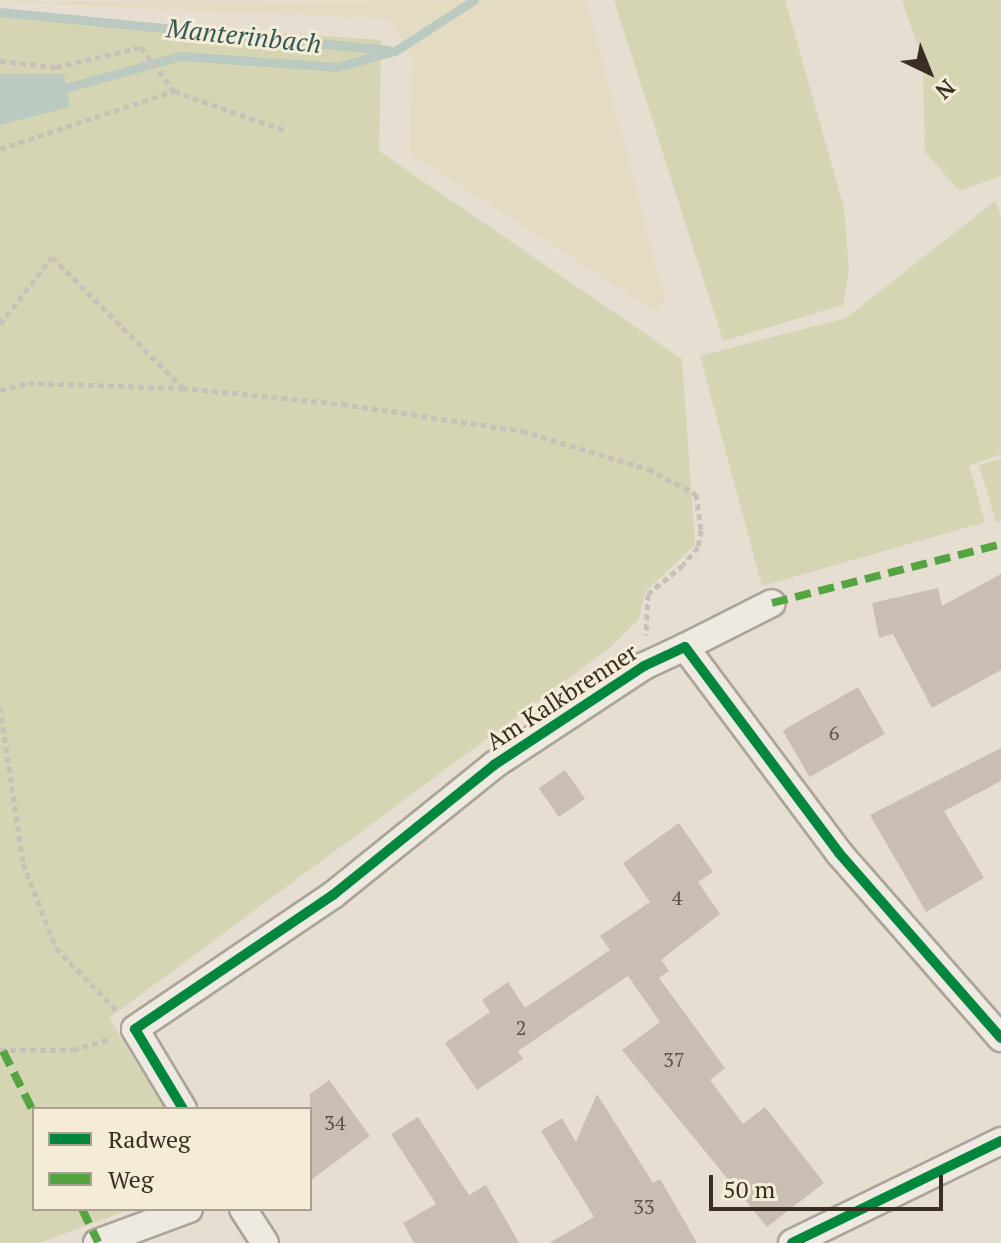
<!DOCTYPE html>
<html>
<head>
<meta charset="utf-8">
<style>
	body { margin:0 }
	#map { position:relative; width:1001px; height:1243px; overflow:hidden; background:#e6ded0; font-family:"PT Serif",serif }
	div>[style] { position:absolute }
	.farmland>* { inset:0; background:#e4dcc2 }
	.green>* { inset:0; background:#d5d4b3 }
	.water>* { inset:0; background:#bbcac1 }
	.stream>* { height:9px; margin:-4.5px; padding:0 4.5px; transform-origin:4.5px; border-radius:4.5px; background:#bbcac1 }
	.building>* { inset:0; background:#c9beb1; transform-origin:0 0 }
	.path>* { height:5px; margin-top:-2.5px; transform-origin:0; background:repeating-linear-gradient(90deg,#c7c1b8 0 6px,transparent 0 10px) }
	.roads { filter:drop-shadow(2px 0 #aba498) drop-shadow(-2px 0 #aba498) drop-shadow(0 2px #aba498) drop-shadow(0 -2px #aba498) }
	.street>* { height:26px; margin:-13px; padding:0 13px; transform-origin:13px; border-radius:13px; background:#eeeae2 }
	.quiet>* { height:8px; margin-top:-4px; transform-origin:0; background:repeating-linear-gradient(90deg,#54a441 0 16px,transparent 0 24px) }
	.cycleway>* { height:10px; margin:-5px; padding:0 5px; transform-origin:5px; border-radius:5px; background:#00873e }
	span { translate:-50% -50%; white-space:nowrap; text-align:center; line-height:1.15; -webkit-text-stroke:6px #f5ecd8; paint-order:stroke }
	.number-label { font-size:20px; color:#5e5145 }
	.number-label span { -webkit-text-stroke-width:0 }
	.street-label { font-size:24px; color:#3a2d21 }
	.water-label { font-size:26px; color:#305957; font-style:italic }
	.legend { position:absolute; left:32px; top:1107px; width:280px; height:104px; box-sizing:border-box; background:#f5ecd8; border:2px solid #aaa08f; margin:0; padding:10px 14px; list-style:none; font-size:24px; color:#3a2d21 }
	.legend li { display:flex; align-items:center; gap:16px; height:40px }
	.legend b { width:40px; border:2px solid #aaa08f }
	.north { position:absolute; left:889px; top:32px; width:80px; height:80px; -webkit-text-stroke:6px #f5ecd8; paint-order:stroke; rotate:137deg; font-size:22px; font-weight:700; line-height:32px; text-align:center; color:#3a2d21 }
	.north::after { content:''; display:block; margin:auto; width:28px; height:36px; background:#3a2d21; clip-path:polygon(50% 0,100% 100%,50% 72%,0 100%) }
	.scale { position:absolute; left:709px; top:1175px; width:234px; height:36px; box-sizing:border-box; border:4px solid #3a2d21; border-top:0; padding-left:10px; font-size:24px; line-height:28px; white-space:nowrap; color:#3a2d21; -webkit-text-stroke:6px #f5ecd8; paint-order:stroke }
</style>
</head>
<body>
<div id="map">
	<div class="farmland">
		<i style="clip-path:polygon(586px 0,665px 299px,655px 311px,410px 153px,412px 59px,390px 19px,0 2px)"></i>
	</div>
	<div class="green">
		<i style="clip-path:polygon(614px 0,785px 0,844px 208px,849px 269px,843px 305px,723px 341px)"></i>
		<i style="clip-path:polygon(902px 0,1001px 0,1001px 176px,960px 191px,925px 152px,923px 62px)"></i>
		<i style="clip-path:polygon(0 14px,381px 40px,379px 151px,682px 359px,695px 545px,645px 592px,639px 619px,611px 647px,109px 1018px,165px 1109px,34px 1109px,34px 1209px,131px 1209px,39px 1243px,0 1243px)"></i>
		<i style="clip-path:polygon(995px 201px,1001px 216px,1001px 454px,969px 466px,985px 522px,762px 586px,700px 356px,846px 318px)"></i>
		<i style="clip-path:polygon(1001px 459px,1001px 521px,996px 522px,979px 465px)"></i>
	</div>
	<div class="water">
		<i style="clip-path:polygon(0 74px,64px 74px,70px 107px,0 125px)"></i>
	</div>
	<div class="stream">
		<i style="left:0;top:12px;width:390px;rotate:5.6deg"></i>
		<i style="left:69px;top:87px;width:115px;rotate:-15.6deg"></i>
		<i style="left:180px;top:56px;width:156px;rotate:4deg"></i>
		<i style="left:336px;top:67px;width:61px;rotate:-15.2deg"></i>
		<i style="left:395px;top:51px;width:94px;rotate:-32.8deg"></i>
	</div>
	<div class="building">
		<i style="clip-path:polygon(1001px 574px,1001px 670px,932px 708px,893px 634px,879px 638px,872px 603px,938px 588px,942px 606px)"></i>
		<i style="left:858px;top:687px;width:54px;height:87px;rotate:60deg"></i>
		<i style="clip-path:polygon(1001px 748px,1001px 781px,944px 811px,984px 878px,926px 912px,870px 815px)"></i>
		<i style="left:565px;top:770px;width:35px;height:32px;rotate:55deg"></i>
		<i style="clip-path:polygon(679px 823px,713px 872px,698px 882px,720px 914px,661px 960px,669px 971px,659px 978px,725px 1068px,710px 1080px,743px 1124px,765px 1107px,824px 1183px,767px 1227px,622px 1050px,660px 1022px,628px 976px,518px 1051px,523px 1059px,477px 1090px,445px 1043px,490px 1012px,482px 1000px,508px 982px,525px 1008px,610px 950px,600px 936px,650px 902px,623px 863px)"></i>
		<i style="clip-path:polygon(329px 1080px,370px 1136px,310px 1181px,310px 1094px)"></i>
		<i style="clip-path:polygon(597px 1094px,653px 1183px,660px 1179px,697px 1243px,549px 1243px,594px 1217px,541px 1131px,562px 1118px,576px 1142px)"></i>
		<i style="clip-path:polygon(418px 1117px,469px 1195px,486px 1185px,519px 1243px,414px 1243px,403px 1223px,436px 1204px,391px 1134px)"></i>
	</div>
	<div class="path">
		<i style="left:0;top:61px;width:56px;rotate:6.1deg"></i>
		<i style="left:56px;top:67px;width:87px;rotate:-13.2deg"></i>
		<i style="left:141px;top:47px;width:55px;rotate:53.1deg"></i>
		<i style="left:0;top:149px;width:183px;rotate:-18.4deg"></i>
		<i style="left:174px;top:91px;width:117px;rotate:19.5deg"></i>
		<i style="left:0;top:324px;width:85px;rotate:-52.2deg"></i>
		<i style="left:52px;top:257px;width:184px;rotate:45deg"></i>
		<i style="left:0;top:390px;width:29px;rotate:-14deg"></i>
		<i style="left:28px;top:383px;width:154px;rotate:1.9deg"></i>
		<i style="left:182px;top:388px;width:161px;rotate:5.7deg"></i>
		<i style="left:342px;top:404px;width:182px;rotate:8.5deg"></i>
		<i style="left:522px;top:431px;width:132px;rotate:16.8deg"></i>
		<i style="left:648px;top:469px;width:54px;rotate:27.5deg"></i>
		<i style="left:696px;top:494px;width:36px;rotate:82deg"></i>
		<i style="left:701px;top:530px;width:17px;rotate:100deg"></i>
		<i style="left:698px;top:547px;width:23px;rotate:130deg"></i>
		<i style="left:683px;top:565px;width:45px;rotate:140.4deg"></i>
		<i style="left:648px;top:594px;width:41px;rotate:92.8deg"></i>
		<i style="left:0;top:707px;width:158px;rotate:81.6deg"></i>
		<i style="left:23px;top:863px;width:91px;rotate:68.8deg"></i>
		<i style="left:56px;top:948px;width:86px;rotate:45.9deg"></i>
		<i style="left:0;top:1050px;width:73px"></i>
		<i style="left:73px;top:1050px;width:38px;rotate:-17deg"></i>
	</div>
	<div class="roads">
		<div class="street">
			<i style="left:685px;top:647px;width:97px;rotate:-26.8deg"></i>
			<i style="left:183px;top:1109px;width:93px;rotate:-121deg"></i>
			<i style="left:135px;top:1029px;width:239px;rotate:-34.1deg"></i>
			<i style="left:333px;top:895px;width:207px;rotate:-38.9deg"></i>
			<i style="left:494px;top:765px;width:180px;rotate:-33.4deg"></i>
			<i style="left:644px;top:666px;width:45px;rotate:-24.9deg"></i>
			<i style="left:685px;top:647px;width:257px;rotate:53.2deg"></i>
			<i style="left:839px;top:853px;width:246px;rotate:48.8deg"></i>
			<i style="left:243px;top:1209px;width:40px;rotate:57.1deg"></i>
			<i style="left:97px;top:1243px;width:98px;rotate:-20.3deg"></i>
			<i style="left:792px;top:1243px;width:233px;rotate:-26deg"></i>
		</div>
	</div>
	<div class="quiet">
		<i style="left:772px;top:603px;width:236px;rotate:-14.4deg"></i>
		<i style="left:3px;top:1051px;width:69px;rotate:63.4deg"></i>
		<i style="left:82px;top:1209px;width:37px;rotate:64deg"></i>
	</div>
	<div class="cycleway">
		<i style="left:183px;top:1109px;width:93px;rotate:-121deg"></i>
		<i style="left:135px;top:1029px;width:239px;rotate:-34.1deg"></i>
		<i style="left:333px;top:895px;width:207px;rotate:-38.9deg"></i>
		<i style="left:494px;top:765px;width:180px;rotate:-33.4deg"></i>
		<i style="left:644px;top:666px;width:45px;rotate:-24.9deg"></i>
		<i style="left:685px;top:647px;width:257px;rotate:53.2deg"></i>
		<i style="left:839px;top:853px;width:246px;rotate:48.8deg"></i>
		<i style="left:792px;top:1243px;width:233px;rotate:-26deg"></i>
	</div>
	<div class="number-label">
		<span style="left:834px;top:732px">6</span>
		<span style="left:677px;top:897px">4</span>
		<span style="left:521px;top:1027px">2</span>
		<span style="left:674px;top:1059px">37</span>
		<span style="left:335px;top:1122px">34</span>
		<span style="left:644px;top:1206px">33</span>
	</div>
	<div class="street-label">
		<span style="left:562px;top:697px;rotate:-33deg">Am Kalkbrenner</span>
	</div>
	<div class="water-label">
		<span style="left:244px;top:36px;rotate:6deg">Manterinbach</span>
	</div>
	<ul class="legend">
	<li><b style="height:10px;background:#00873e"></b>Radweg</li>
	<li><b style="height:10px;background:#54a441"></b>Weg</li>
	</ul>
	<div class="north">N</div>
	<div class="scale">50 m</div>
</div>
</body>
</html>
